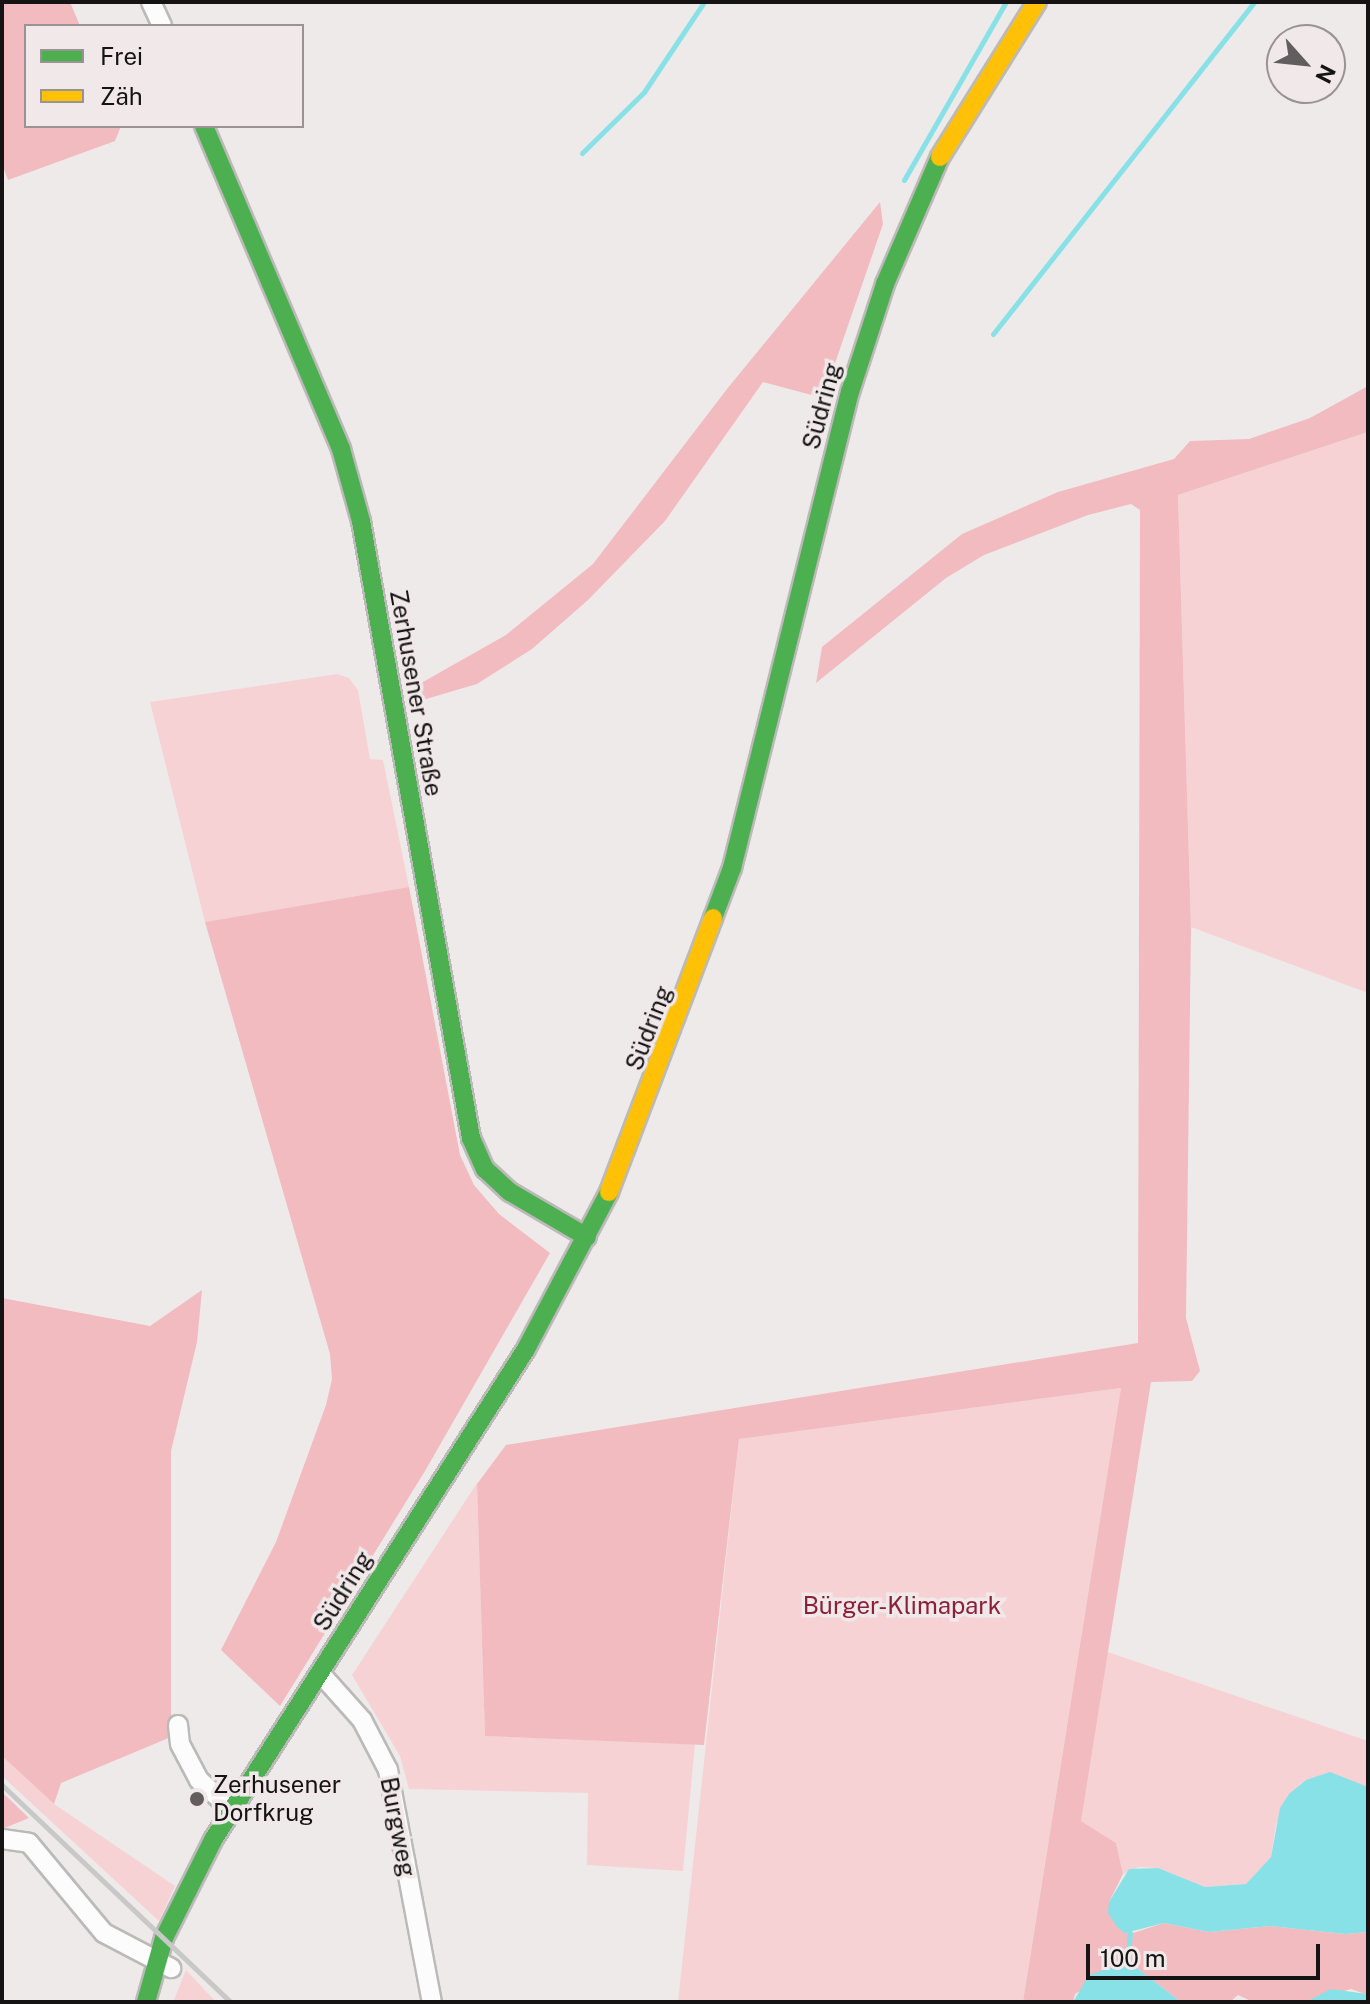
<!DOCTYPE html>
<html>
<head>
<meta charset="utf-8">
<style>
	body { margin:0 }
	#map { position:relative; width:1370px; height:2004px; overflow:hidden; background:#eeeaea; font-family:"Public Sans",sans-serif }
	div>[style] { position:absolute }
	.green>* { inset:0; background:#f7d2d5 }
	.forest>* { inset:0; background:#f1bbc0 }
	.water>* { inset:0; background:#87e1e6 }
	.stream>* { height:5px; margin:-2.5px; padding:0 2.5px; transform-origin:2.5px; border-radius:2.5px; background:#87e1e6 }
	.roads { filter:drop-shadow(2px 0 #bcb9b9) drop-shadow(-2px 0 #bcb9b9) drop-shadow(0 2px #bcb9b9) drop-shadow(0 -2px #bcb9b9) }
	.street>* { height:18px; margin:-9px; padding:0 9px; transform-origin:9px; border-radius:9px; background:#fcfcfc }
	.fast>* { height:18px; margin:-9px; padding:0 9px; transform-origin:9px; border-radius:9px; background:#4caf50 }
	.slow>* { height:18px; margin:-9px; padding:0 9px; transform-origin:9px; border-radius:9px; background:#ffc107 }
	.rail>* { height:5px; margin:-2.5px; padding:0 2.5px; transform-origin:2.5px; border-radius:2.5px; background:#c9c8c8 }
	.dots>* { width:22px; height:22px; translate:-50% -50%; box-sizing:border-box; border:4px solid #f0e8e9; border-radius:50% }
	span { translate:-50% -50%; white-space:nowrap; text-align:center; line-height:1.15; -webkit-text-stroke:7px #f0e8e9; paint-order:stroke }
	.street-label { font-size:24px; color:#161314 }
	.park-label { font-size:24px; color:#8d2038 }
	.poi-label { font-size:24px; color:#161314 }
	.left { translate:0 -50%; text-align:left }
	.frame { position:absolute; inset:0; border:4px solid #161314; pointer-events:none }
	.legend { position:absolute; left:24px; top:24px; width:280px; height:104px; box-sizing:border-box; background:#f0e8e9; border:2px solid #999394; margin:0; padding:10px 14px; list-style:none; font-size:24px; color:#161314 }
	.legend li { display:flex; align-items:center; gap:16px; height:40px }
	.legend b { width:40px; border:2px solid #999394 }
	.north { position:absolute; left:1266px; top:24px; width:80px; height:80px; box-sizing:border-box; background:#f0e8e9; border:2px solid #999394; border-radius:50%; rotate:117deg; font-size:22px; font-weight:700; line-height:32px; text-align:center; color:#161314 }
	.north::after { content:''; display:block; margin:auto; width:28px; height:36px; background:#625e5f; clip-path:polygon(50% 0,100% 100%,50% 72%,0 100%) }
	.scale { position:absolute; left:1086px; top:1944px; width:234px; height:36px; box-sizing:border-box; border:4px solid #161314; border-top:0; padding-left:10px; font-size:24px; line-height:28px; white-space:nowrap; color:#161314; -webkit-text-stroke:6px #f0e8e9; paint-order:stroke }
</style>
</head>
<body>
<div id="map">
	<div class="green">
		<i style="clip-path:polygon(1368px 432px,1368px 993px,1191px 927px,1178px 495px)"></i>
		<i style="clip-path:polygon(337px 674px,349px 678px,358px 690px,370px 759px,383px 760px,409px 887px,205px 922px,150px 702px)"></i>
		<i style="clip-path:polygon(1121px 1388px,1023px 2002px,678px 2002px,739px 1439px)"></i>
		<i style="clip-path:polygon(477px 1483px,485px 1736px,695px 1744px,683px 1871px,587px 1865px,588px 1793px,409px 1789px,400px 1756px,352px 1675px)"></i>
		<i style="clip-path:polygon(1105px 1651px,1368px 1741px,1368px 1787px,1306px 1780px,1298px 1786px,1276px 1824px,1271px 1857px,1246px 1884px,1205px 1887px,1158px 1868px,1139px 1867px,1123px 1874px,1116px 1843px,1081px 1821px)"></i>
		<i style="clip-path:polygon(2px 1756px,54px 1804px,175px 1886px,159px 1921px,2px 1776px)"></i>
		<i style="clip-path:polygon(186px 1970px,216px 2002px,173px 2002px)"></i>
	</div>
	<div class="forest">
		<i style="clip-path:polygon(2px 2px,70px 2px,80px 26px,26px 26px,26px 126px,121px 126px,115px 141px,8px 180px,2px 164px)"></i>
		<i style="clip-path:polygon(880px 202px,883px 224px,823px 398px,763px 382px,665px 521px,588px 600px,532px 649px,477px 684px,409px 704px,407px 691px,506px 635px,593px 564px,727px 389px)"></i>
		<i style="clip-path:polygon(1368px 386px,1368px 432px,1178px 495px,1191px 927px,1186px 1318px,1200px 1371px,1192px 1381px,1151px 1382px,1081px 1821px,1116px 1843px,1123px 1874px,1109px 1902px,1133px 1933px,1164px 1923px,1209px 1932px,1270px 1926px,1345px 1934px,1368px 1932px,1368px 1995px,1351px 1989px,1306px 2002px,1253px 2002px,1238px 1995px,1230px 2002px,1181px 2002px,1129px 1962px,1075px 1994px,1073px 2002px,1023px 2002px,1121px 1388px,739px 1439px,704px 1745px,485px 1736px,477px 1484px,506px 1445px,1138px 1343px,1140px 510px,1131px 504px,1088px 515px,984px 555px,946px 578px,816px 683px,822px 647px,962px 534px,1058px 492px,1174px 459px,1190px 441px,1249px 439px,1310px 418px)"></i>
		<i style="clip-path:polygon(409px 887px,460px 1155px,474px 1185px,499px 1214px,550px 1253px,425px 1471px,280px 1706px,221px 1650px,276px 1542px,326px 1405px,332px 1379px,330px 1354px,205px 922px)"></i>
		<i style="clip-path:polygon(202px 1290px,197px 1342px,171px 1451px,171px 1737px,61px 1783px,54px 1804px,2px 1756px,2px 1298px,150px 1326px)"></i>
		<i style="clip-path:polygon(2px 1792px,29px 1818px,2px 1829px)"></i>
	</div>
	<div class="water">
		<i style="clip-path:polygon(1330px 1772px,1368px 1787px,1368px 1932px,1345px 1934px,1270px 1926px,1209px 1932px,1164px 1923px,1125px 1933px,1117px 1927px,1108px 1913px,1109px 1902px,1129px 1869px,1158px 1868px,1205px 1887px,1246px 1884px,1271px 1857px,1280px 1808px,1289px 1794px,1306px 1780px)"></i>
		<i style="clip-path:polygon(1129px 1962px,1181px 2002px,1073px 2002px,1089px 1975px)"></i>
		<i style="clip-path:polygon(1331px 1989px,1367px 1994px,1368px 2002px,1306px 2002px)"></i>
	</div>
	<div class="stream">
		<i style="left:582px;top:153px;width:87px;rotate:-44.5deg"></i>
		<i style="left:644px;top:92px;width:108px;rotate:-56.3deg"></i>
		<i style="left:904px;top:180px;width:205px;rotate:-60.2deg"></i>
		<i style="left:993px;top:334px;width:422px;rotate:-51.8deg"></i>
		<i style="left:1127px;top:1962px;width:29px;rotate:-84deg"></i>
	</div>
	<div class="roads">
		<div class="street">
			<i style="left:151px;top:2px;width:26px;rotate:65deg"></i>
			<i style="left:320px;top:1673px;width:63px;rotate:48.2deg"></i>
			<i style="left:362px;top:1720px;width:56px;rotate:62.5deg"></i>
			<i style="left:388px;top:1770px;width:236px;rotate:79.3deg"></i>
			<i style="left:178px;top:1725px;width:19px;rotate:84deg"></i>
			<i style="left:180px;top:1744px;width:41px;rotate:62.2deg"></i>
			<i style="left:199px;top:1780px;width:45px;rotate:42.3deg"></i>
			<i style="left:2px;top:1839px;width:27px;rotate:8deg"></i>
			<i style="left:29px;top:1843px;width:117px;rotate:50.2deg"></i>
			<i style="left:104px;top:1933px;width:76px;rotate:27.6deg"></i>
		</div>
		<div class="fast">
			<i style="left:204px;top:126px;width:351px;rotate:67deg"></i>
			<i style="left:341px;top:449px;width:75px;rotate:74.5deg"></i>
			<i style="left:361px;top:521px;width:627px;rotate:79.89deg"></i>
			<i style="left:471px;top:1138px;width:34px;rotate:66deg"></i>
			<i style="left:485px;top:1169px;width:34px;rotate:43deg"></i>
			<i style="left:510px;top:1192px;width:89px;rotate:30.3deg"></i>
			<i style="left:713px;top:918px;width:53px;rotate:-69.2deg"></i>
			<i style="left:732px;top:868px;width:490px;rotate:-76.1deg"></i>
			<i style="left:850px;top:392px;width:114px;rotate:-72deg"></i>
			<i style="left:885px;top:284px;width:138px;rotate:-66.6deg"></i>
			<i style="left:146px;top:2002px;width:66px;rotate:-74.3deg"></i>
			<i style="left:164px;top:1938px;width:110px;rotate:-63.4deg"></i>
			<i style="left:213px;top:1840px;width:582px;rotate:-57.48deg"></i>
			<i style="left:526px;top:1349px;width:178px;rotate:-62.1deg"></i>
		</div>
		<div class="slow">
			<i style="left:940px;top:157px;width:183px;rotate:-58deg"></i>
			<i style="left:609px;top:1192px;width:293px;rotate:-69.2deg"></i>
		</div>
	</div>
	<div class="rail">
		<i style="left:2px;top:1785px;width:315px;rotate:43.5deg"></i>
	</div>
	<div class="dots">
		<i style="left:197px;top:1799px;background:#625e5f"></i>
	</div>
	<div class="street-label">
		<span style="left:822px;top:406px;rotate:-75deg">Südring</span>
		<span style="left:416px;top:693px;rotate:80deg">Zerhusener Straße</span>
		<span style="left:649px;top:1028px;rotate:-69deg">Südring</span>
		<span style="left:343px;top:1591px;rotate:-58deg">Südring</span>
		<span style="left:398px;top:1827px;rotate:79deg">Burgweg</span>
	</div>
	<div class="park-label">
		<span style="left:902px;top:1606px">Bürger-Klimapark</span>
	</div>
	<div class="poi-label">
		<span class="left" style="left:213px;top:1799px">Zerhusener<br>Dorfkrug</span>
	</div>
	<div class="frame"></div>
	<ul class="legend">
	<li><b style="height:10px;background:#4caf50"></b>Frei</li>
	<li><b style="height:10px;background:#ffc107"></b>Zäh</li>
	</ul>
	<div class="north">N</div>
	<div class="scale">100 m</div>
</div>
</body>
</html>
